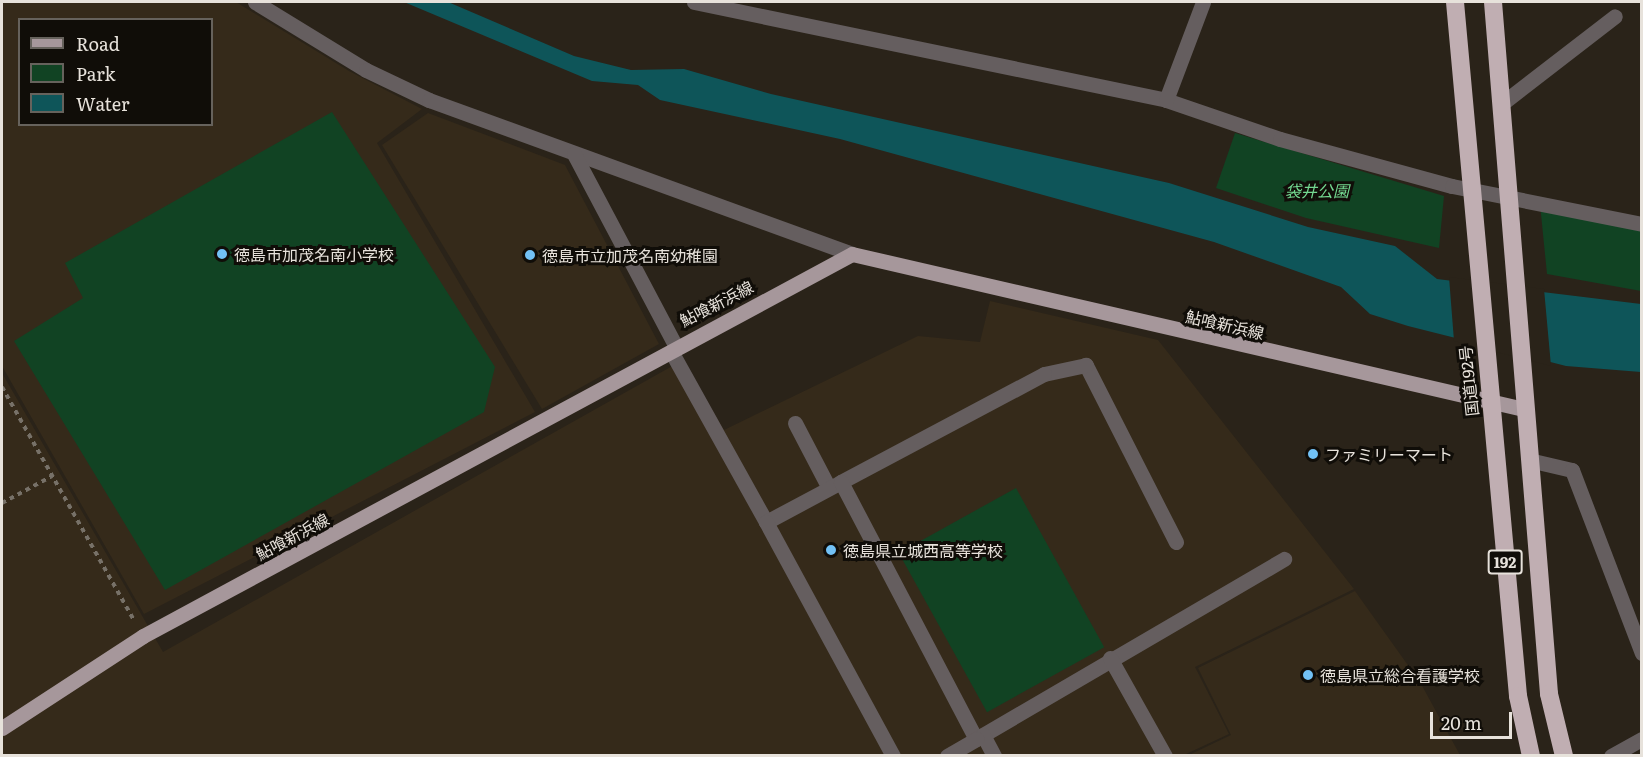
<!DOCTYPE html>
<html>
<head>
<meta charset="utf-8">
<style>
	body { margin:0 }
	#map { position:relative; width:1643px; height:757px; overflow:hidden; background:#2a2319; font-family:Literata,"Noto Sans JP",serif }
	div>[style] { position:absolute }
	.built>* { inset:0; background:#352a1a }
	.green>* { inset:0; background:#114323; transform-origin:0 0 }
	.water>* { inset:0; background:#0e5559 }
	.pier>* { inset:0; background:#2a2319 }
	.path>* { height:4px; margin-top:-2px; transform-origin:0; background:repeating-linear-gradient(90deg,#777168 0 4.5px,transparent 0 9px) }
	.minor>* { height:15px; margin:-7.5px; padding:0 7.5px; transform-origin:7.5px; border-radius:7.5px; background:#655e5f }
	.major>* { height:15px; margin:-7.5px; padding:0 7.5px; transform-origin:7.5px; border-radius:7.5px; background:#a6979b }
	.highway>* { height:18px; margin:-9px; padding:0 9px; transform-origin:9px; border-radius:9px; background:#c0aeb2 }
	.dots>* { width:16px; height:16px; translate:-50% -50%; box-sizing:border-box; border:3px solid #100d08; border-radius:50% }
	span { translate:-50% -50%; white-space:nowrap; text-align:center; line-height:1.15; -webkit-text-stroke:6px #100d08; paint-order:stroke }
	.shield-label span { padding:2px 4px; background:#100d08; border:2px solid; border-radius:4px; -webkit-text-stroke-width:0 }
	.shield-label { font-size:15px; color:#e7e2db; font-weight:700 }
	.park-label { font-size:16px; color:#73d790; font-style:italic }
	.poi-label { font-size:16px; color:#e7e2db }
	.left { translate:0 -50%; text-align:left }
	.street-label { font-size:16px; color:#e7e2db }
	.frame { position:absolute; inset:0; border:3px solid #e7e2db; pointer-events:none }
	.legend { position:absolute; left:18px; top:18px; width:195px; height:108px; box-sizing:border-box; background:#100d08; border:2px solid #66625c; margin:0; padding:8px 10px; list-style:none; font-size:18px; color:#e7e2db }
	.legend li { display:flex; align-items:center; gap:12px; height:30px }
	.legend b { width:30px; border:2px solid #66625c }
	.scale { position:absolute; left:1430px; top:712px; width:82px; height:27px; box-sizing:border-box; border:3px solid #e7e2db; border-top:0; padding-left:8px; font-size:18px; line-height:21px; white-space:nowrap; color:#e7e2db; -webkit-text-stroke:4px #100d08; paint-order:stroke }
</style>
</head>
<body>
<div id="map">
	<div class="built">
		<i style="clip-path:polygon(evenodd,2px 2px,236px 2px,349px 71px,422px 109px,377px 143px,535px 412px,144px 614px,2px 366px,2px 2px,20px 20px,212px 20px,212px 124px,20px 124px,20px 20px)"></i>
		<i style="clip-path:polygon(428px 113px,565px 165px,659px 344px,542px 409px,382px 145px)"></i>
		<i style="clip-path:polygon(990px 301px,1158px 340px,1354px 589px,1195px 667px,1229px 734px,1184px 755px,2px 755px,2px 373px,163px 652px,683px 360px,724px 430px,918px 336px,980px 342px)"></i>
		<i style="clip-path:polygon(1355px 591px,1420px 682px,1460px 755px,1189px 755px,1231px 735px,1198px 668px)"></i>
	</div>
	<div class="green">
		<i style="clip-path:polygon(332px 112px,495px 367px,484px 412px,165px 590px,14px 341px,83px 298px,65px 263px)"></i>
		<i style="clip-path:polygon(1235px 133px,1444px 196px,1439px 248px,1306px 218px,1216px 188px)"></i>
		<i style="clip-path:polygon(1540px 204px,1641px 229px,1641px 291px,1547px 274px)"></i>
		<i style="left:1016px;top:488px;width:182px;height:134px;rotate:61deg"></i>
	</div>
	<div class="water">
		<i style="clip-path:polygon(404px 2px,448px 2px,574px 56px,631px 70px,684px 69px,771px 94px,1169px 183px,1308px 227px,1395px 246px,1437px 279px,1641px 304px,1641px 372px,1566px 366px,1408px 326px,1370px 314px,1341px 287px,1214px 242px,840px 139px,660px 100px,638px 85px,592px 81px)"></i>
	</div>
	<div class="pier">
		<i style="clip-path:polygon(1449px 277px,1544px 289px,1551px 366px,1454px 341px)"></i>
	</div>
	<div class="path">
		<i style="left:2px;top:387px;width:266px;rotate:60.5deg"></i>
		<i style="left:2px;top:503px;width:57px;rotate:-28.4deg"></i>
	</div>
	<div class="minor">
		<i style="left:255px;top:2px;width:130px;rotate:31.5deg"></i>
		<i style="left:366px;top:70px;width:70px;rotate:25.5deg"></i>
		<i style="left:429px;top:100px;width:450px;rotate:20deg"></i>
		<i style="left:694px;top:2px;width:482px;rotate:11.7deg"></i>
		<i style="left:1166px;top:100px;width:120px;rotate:18.9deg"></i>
		<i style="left:1280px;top:139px;width:178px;rotate:15.3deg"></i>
		<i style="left:1452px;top:186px;width:194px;rotate:11.3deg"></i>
		<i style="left:1166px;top:100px;width:105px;rotate:-69.3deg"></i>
		<i style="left:1500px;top:105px;width:145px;rotate:-37.7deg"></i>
		<i style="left:574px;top:154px;width:216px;rotate:62.1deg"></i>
		<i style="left:672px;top:353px;width:193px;rotate:60.9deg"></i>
		<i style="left:795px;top:423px;width:73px;rotate:62.4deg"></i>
		<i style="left:1529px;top:460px;width:44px;rotate:13.1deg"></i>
		<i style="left:1572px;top:470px;width:196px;rotate:69.1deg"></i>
		<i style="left:841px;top:482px;width:85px;rotate:151.9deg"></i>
		<i style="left:766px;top:522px;width:266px;rotate:61.5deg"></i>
		<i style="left:1176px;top:542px;width:199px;rotate:-117deg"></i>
		<i style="left:1086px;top:365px;width:43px;rotate:167.9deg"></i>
		<i style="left:1044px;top:374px;width:230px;rotate:152deg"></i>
		<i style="left:841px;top:482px;width:290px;rotate:62.3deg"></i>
		<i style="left:976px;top:739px;width:357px;rotate:-30.3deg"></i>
		<i style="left:1110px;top:658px;width:112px;rotate:60.7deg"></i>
		<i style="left:983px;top:735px;width:24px;rotate:62deg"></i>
		<i style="left:947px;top:756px;width:34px;rotate:-30deg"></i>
		<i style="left:1611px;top:756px;width:35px;rotate:-29deg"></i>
	</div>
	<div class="major">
		<i style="left:2px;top:728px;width:168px;rotate:-33.1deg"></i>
		<i style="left:143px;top:636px;width:805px;rotate:-28.32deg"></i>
		<i style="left:852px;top:254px;width:690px;rotate:12.99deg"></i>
	</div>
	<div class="highway">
		<i style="left:1455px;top:2px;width:697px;rotate:84.81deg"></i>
		<i style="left:1518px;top:696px;width:61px;rotate:77.8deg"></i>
		<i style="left:1493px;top:2px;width:694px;rotate:85.37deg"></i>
		<i style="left:1549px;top:694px;width:64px;rotate:76.4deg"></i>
	</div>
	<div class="dots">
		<i style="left:222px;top:254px;background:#72c1f5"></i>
		<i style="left:530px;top:255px;background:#72c1f5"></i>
		<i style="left:1313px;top:454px;background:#72c1f5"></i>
		<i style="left:831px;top:550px;background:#72c1f5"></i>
		<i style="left:1308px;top:675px;background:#72c1f5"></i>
	</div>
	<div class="shield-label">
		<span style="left:1505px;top:562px">192</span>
	</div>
	<div class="park-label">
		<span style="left:1317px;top:190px">袋井公園</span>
	</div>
	<div class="poi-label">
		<span class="left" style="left:234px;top:254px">徳島市加茂名南小学校</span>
		<span class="left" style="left:542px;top:255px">徳島市立加茂名南幼稚園</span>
		<span class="left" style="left:1325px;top:454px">ファミリーマート</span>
		<span class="left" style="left:843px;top:550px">徳島県立城西高等学校</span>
		<span class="left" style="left:1320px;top:675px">徳島県立総合看護学校</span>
	</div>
	<div class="street-label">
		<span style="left:716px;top:303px;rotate:-27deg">鮎喰新浜線</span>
		<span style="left:1225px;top:324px;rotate:13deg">鮎喰新浜線</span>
		<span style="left:1468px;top:381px;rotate:-96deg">国道192号</span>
		<span style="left:292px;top:536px;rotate:-28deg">鮎喰新浜線</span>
	</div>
	<div class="frame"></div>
	<ul class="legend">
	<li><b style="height:8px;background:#a6979b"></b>Road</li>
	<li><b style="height:16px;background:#114323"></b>Park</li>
	<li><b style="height:16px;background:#0e5559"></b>Water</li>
	</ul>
	<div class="scale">20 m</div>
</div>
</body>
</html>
